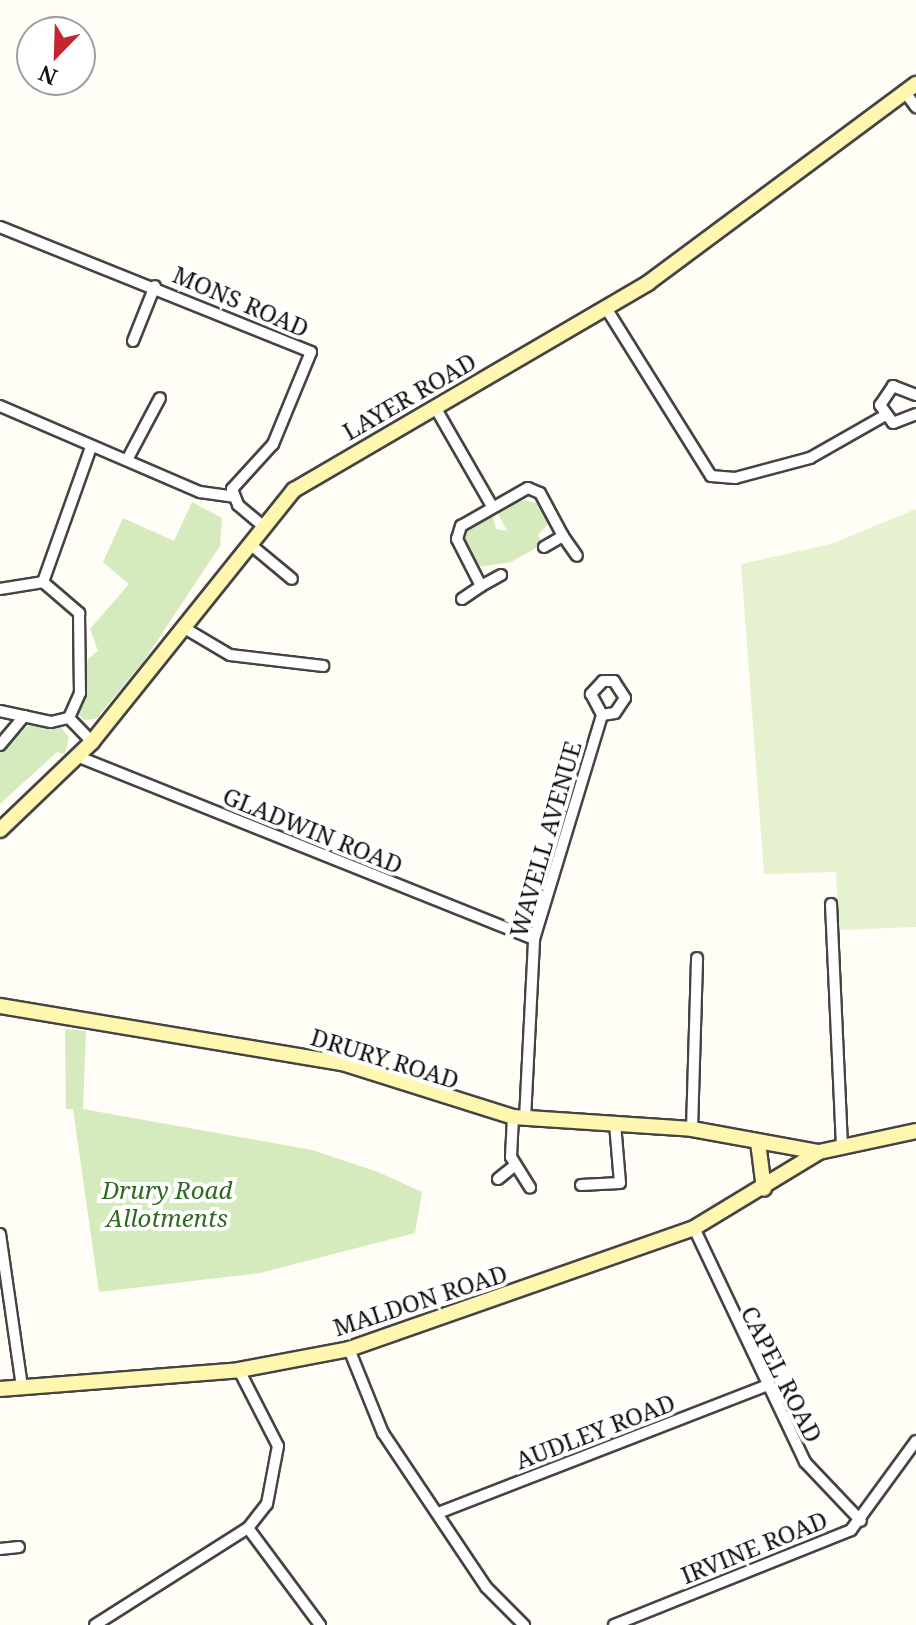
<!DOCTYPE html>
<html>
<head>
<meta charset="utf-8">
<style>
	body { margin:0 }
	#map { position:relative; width:916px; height:1625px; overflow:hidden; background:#fffdf5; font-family:"Noto Serif",serif }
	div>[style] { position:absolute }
	.green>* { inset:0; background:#d5ebbd }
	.pitch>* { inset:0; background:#e6f2cf }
	.roads { filter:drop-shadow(2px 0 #444) drop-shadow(-2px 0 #444) drop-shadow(0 2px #444) drop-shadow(0 -2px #444) }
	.minor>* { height:10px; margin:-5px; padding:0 5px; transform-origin:5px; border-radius:5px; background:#fff }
	.secondary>* { height:14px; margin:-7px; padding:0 7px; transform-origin:7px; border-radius:7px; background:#fff6b0 }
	span { translate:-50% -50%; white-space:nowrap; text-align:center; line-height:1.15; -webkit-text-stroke:8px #fff; paint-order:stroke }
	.street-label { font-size:24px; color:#111 }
	.park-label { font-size:24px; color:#2f6b1f; font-style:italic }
	.north { position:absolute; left:16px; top:16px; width:80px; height:80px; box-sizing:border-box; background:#fff; border:2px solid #a0a0a0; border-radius:50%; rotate:203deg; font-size:22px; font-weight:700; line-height:32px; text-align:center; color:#111 }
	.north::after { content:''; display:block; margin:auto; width:28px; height:36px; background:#c4262e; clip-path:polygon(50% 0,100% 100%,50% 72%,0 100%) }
</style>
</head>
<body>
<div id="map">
	<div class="green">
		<i style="clip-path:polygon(525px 500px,539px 504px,549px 523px,538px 535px,543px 544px,511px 562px,478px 567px,463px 540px,465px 528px,492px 513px,496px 529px,507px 531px,496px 510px)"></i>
		<i style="clip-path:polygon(192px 502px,222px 518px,220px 546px,143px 662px,96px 719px,84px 720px,78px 714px,88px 659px,98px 651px,90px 629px,129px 584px,103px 562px,123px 518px,174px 541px)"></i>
		<i style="clip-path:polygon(57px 723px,69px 737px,65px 754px,57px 752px,0 804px,0 752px,29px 725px)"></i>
		<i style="clip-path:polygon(65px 1029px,86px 1031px,83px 1109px,312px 1150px,378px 1172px,422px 1192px,415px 1233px,260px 1273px,99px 1292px,73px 1109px,66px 1109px)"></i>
	</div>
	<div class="pitch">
		<i style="clip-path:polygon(916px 509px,916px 927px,839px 930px,836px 872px,764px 874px,741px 564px,831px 544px)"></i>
	</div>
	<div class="roads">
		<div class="minor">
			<i style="left:905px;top:92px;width:19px;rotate:54deg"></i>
			<i style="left:0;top:227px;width:335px;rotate:21.9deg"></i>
			<i style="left:311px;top:352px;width:100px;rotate:112.4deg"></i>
			<i style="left:273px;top:444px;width:61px;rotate:132.3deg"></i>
			<i style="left:232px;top:489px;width:17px;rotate:69deg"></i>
			<i style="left:238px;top:505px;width:34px;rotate:40deg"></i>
			<i style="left:606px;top:308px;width:198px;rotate:58deg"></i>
			<i style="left:711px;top:476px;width:24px;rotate:5deg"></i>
			<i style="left:735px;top:478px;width:78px;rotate:-14.9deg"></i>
			<i style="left:810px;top:458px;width:85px;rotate:-29.6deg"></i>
			<i style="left:133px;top:341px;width:59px;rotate:-68.2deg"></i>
			<i style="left:916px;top:395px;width:25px;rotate:-159deg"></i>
			<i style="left:893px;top:386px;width:23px;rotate:124deg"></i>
			<i style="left:880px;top:405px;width:22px;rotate:54deg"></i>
			<i style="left:893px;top:423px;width:25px;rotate:-21deg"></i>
			<i style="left:0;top:406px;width:218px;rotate:23.3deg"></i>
			<i style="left:200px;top:492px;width:34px;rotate:8deg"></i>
			<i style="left:435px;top:407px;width:114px;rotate:60.1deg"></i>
			<i style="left:127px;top:460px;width:70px;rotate:-62deg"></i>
			<i style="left:251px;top:545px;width:53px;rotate:39.7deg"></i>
			<i style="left:544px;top:547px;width:22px;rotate:-30deg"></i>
			<i style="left:563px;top:536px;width:24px;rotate:55deg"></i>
			<i style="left:501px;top:575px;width:23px;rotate:151deg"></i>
			<i style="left:481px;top:586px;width:53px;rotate:-117.1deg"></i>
			<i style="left:457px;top:539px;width:14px;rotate:-73deg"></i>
			<i style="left:461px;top:526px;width:77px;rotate:-29.6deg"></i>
			<i style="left:528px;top:488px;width:13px;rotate:23deg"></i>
			<i style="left:540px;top:493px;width:49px;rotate:61.9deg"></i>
			<i style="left:43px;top:582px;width:143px;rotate:-70.4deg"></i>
			<i style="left:0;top:589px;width:44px;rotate:-9.2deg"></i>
			<i style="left:43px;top:582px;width:48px;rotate:40.7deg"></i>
			<i style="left:79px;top:613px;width:80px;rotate:89.3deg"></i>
			<i style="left:80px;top:693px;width:27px;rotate:114deg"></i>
			<i style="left:69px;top:718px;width:33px;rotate:46deg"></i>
			<i style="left:462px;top:599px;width:23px;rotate:-34deg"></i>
			<i style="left:186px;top:629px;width:51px;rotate:30.6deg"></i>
			<i style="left:230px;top:655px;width:94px;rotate:6.7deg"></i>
			<i style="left:0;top:711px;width:52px;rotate:12.2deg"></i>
			<i style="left:51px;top:722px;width:18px;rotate:-13deg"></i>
			<i style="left:0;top:745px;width:38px;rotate:-50deg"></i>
			<i style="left:79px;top:757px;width:490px;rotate:21.8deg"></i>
			<i style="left:831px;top:904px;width:241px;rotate:87.4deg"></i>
			<i style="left:513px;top:1117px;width:40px;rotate:92.9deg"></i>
			<i style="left:511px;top:1157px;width:36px;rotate:58deg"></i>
			<i style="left:525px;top:1119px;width:180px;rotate:-87.1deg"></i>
			<i style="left:534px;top:939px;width:234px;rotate:-73.1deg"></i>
			<i style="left:602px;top:715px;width:13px;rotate:-9deg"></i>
			<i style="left:615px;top:713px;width:18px;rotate:-56deg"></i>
			<i style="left:625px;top:698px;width:20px;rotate:-123deg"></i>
			<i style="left:614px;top:681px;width:11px;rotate:180deg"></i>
			<i style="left:603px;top:681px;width:18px;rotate:133deg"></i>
			<i style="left:591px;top:694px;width:24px;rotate:62deg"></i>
			<i style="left:692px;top:1129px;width:171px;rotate:-88.3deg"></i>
			<i style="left:498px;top:1179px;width:22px;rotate:-39deg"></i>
			<i style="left:581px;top:1185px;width:39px;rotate:-3deg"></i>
			<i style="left:620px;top:1183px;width:59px;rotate:-94.8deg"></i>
			<i style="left:694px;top:1228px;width:259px;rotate:64.6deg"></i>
			<i style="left:805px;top:1462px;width:81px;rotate:46.5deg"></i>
			<i style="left:0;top:1234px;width:155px;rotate:81.8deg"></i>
			<i style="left:349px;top:1349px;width:91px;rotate:68deg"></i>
			<i style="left:383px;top:1433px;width:185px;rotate:56.2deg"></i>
			<i style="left:486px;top:1587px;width:54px;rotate:45deg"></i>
			<i style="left:438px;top:1513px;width:352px;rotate:-21.2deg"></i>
			<i style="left:248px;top:1528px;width:121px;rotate:53.4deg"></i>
			<i style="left:0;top:1549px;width:19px;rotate:-6deg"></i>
			<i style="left:95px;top:1625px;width:181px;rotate:-32.4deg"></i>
			<i style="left:248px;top:1528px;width:31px;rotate:-52deg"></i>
			<i style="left:267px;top:1504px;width:59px;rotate:-79.3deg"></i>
			<i style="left:278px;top:1446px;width:85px;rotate:-117.2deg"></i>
			<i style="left:614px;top:1625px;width:255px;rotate:-21.8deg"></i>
			<i style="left:851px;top:1530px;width:110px;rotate:-53.9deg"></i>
		</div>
		<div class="secondary">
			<i style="left:0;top:830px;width:127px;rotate:-43.7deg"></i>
			<i style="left:92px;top:742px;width:323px;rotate:-51.3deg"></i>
			<i style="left:294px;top:490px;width:410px;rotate:-30.3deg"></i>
			<i style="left:648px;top:283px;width:334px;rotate:-36.6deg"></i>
			<i style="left:0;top:1006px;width:347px;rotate:9.5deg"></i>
			<i style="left:342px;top:1063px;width:179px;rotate:17.5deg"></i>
			<i style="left:513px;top:1117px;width:179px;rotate:3.8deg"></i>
			<i style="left:692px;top:1129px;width:129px;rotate:10.3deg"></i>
			<i style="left:758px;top:1142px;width:47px;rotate:82.7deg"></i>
			<i style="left:0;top:1389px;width:240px;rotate:-4.5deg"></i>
			<i style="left:239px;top:1370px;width:112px;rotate:-10.8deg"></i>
			<i style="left:349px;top:1349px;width:366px;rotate:-19.3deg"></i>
			<i style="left:694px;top:1228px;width:146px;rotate:-31.3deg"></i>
			<i style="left:819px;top:1152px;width:99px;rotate:-12.2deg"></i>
		</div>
	</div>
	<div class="street-label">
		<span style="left:241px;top:301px;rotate:23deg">MONS ROAD</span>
		<span style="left:409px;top:396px;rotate:-30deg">LAYER ROAD</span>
		<span style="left:313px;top:830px;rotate:22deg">GLADWIN ROAD</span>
		<span style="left:545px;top:839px;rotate:-74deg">WAVELL AVENUE</span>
		<span style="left:385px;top:1058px;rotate:17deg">DRURY ROAD</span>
		<span style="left:420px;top:1300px;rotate:-18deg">MALDON ROAD</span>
		<span style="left:782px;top:1374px;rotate:63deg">CAPEL ROAD</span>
		<span style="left:595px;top:1431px;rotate:-21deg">AUDLEY ROAD</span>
		<span style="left:754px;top:1547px;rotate:-22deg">IRVINE ROAD</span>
	</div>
	<div class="park-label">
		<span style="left:167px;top:1204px">Drury Road<br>Allotments</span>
	</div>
	<div class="north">N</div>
</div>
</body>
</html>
